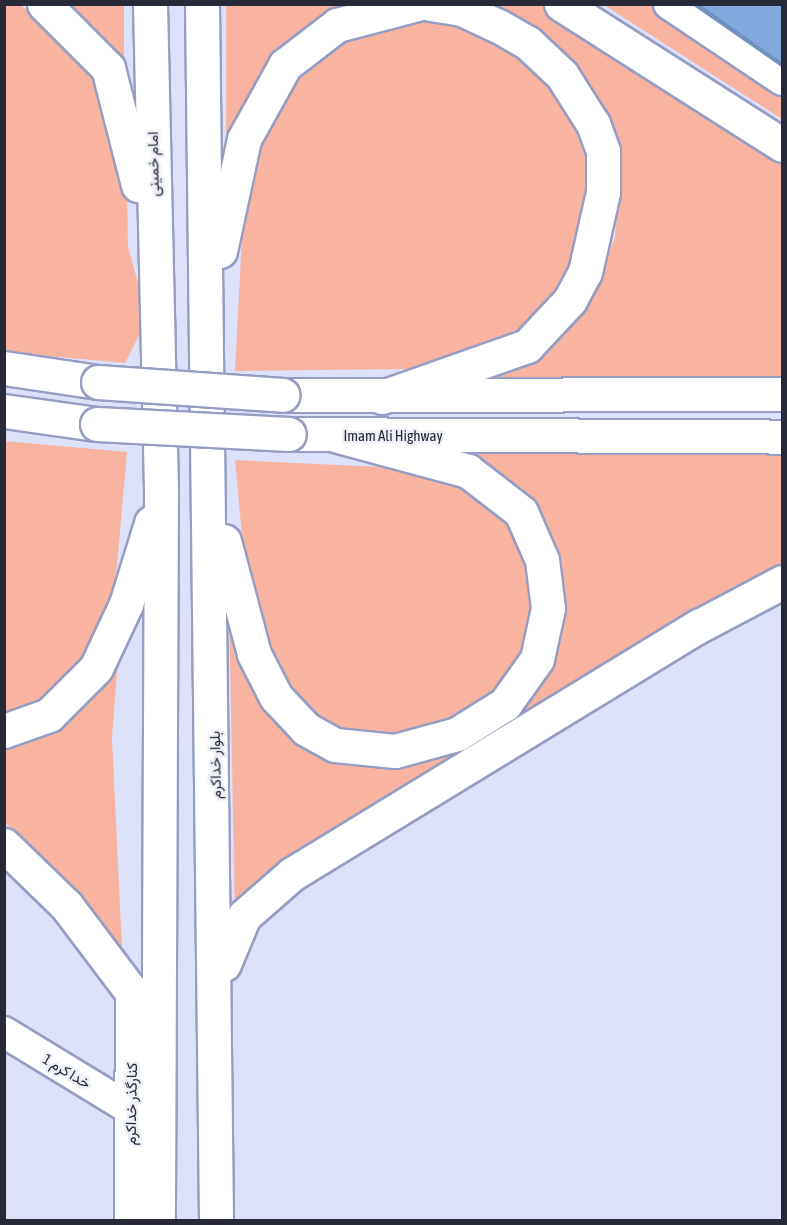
<!DOCTYPE html>
<html>
<head>
<meta charset="utf-8">
<style>
	body { margin:0 }
	#map { position:relative; width:787px; height:1225px; overflow:hidden; background:#dde2fa; font-family:"Asap Condensed",Vazirmatn,sans-serif }
	div>[style] { position:absolute }
	.green>* { inset:0; background:#f8b4a0 }
	.roads { filter:drop-shadow(2px 0 #969dc3) drop-shadow(-2px 0 #969dc3) drop-shadow(0 2px #969dc3) drop-shadow(0 -2px #969dc3) }
	.minor>* { height:30px; margin:-15px; padding:0 15px; transform-origin:15px; border-radius:15px; background:#fff }
	.highway>* { height:33px; margin:-16.5px; padding:0 16.5px; transform-origin:16.5px; border-radius:16.5px; background:#fff }
	.bridges { filter:drop-shadow(2px 0 #969dc3) drop-shadow(-2px 0 #969dc3) drop-shadow(0 2px #969dc3) drop-shadow(0 -2px #969dc3) }
	.highway-bridge>* { height:33px; margin:-16.5px; padding:0 16.5px; transform-origin:16.5px; border-radius:16.5px; background:#fff }
	.wall>* { inset:0; background:#7291bf }
	.building>* { inset:0; background:#84a9de }
	span { translate:-50% -50%; white-space:nowrap; text-align:center; line-height:1.15; -webkit-text-stroke:5px #eef0f8; paint-order:stroke }
	.street-label { font-size:15px; color:#272939 }
	.frame { position:absolute; inset:0; border:6px solid #272939; pointer-events:none }
</style>
</head>
<body>
<div id="map">
	<div class="green">
		<i style="clip-path:polygon(17px 4px,35px 13px,100px 80px,127px 188px,128px 247px,148px 318px,125px 363px,5px 352px,4px 5px)"></i>
		<i style="clip-path:polygon(66px 5px,124px 5px,124px 76px,99px 36px)"></i>
		<i style="clip-path:polygon(226px 5px,358px 5px,249px 98px,226px 137px)"></i>
		<i style="clip-path:polygon(490px 5px,540px 5px,782px 159px,782px 377px,491px 380px,526px 366px,548px 347px,596px 285px,615px 237px,618px 205px,616px 169px)"></i>
		<i style="clip-path:polygon(604px 5px,652px 5px,782px 95px,782px 119px)"></i>
		<i style="clip-path:polygon(396px 16px,465px 22px,543px 68px,594px 157px,586px 240px,556px 301px,519px 337px,490px 353px,406px 369px,235px 371px,245px 179px,273px 96px,320px 44px)"></i>
		<i style="clip-path:polygon(4px 441px,127px 452px,113px 611px,77px 679px,4px 726px)"></i>
		<i style="clip-path:polygon(467px 454px,782px 454px,782px 575px,235px 917px,229px 610px,260px 699px,275px 723px,325px 758px,351px 764px,410px 763px,552px 650px,508px 483px)"></i>
		<i style="clip-path:polygon(235px 460px,421px 469px,499px 500px,540px 591px,518px 675px,429px 740px,308px 726px,250px 621px)"></i>
		<i style="clip-path:polygon(119px 646px,112px 738px,122px 949px,5px 822px,5px 744px)"></i>
	</div>
	<div class="roads">
		<div class="minor">
			<i style="left:669px;top:4px;width:136px;rotate:33.9deg"></i>
			<i style="left:4px;top:1032px;width:148px;rotate:31.4deg"></i>
			<i style="left:130px;top:1220px;width:232px;rotate:-89.8deg"></i>
		</div>
		<div class="highway">
			<i style="left:44px;top:4px;width:91px;rotate:45deg"></i>
			<i style="left:108px;top:68px;width:121px;rotate:75.6deg"></i>
			<i style="left:150px;top:4px;width:486px;rotate:88.7deg"></i>
			<i style="left:161px;top:490px;width:730px;rotate:90.24deg"></i>
			<i style="left:202px;top:4px;width:1216px;rotate:89.34deg"></i>
			<i style="left:561px;top:4px;width:262px;rotate:32.5deg"></i>
			<i style="left:220px;top:251px;width:115px;rotate:-77.9deg"></i>
			<i style="left:244px;top:139px;width:85px;rotate:-61deg"></i>
			<i style="left:285px;top:65px;width:66px;rotate:-37.6deg"></i>
			<i style="left:337px;top:25px;width:83px;rotate:-14.7deg"></i>
			<i style="left:4px;top:368px;width:95px;rotate:8.5deg"></i>
			<i style="left:283px;top:395px;width:499px;rotate:-0.1deg"></i>
			<i style="left:382px;top:397px;width:154px;rotate:-19.4deg"></i>
			<i style="left:527px;top:346px;width:63px;rotate:-46.9deg"></i>
			<i style="left:570px;top:300px;width:32px;rotate:-62deg"></i>
			<i style="left:585px;top:272px;width:82px;rotate:-77.3deg"></i>
			<i style="left:603px;top:192px;width:41px;rotate:-90deg"></i>
			<i style="left:603px;top:151px;width:29px;rotate:-110deg"></i>
			<i style="left:593px;top:124px;width:58px;rotate:-122.3deg"></i>
			<i style="left:562px;top:75px;width:47px;rotate:-136.7deg"></i>
			<i style="left:528px;top:43px;width:34px;rotate:-150deg"></i>
			<i style="left:498px;top:26px;width:40px;rotate:-155deg"></i>
			<i style="left:462px;top:9px;width:32px;rotate:-171deg"></i>
			<i style="left:4px;top:411px;width:94px;rotate:8deg"></i>
			<i style="left:289px;top:434px;width:493px;rotate:0.3deg"></i>
			<i style="left:224px;top:541px;width:117px;rotate:75.1deg"></i>
			<i style="left:254px;top:654px;width:48px;rotate:62.9deg"></i>
			<i style="left:276px;top:697px;width:44px;rotate:46.8deg"></i>
			<i style="left:306px;top:729px;width:33px;rotate:29deg"></i>
			<i style="left:335px;top:745px;width:60px;rotate:5.7deg"></i>
			<i style="left:395px;top:751px;width:64px;rotate:-15.3deg"></i>
			<i style="left:457px;top:734px;width:57px;rotate:-32deg"></i>
			<i style="left:505px;top:704px;width:55px;rotate:-54.6deg"></i>
			<i style="left:537px;top:659px;width:52px;rotate:-77.8deg"></i>
			<i style="left:548px;top:608px;width:48px;rotate:-97.1deg"></i>
			<i style="left:542px;top:560px;width:52px;rotate:-113.6deg"></i>
			<i style="left:521px;top:512px;width:67px;rotate:-142.3deg"></i>
			<i style="left:468px;top:471px;width:135px;rotate:-164.9deg"></i>
			<i style="left:4px;top:731px;width:48px;rotate:-19.6deg"></i>
			<i style="left:49px;top:715px;width:66px;rotate:-45deg"></i>
			<i style="left:96px;top:668px;width:71px;rotate:-64.9deg"></i>
			<i style="left:126px;top:604px;width:85px;rotate:-72.8deg"></i>
			<i style="left:4px;top:845px;width:86px;rotate:44.1deg"></i>
			<i style="left:66px;top:905px;width:153px;rotate:53deg"></i>
			<i style="left:224px;top:964px;width:52px;rotate:-67.4deg"></i>
			<i style="left:244px;top:916px;width:64px;rotate:-41.2deg"></i>
			<i style="left:292px;top:874px;width:477px;rotate:-31.4deg"></i>
			<i style="left:699px;top:626px;width:94px;rotate:-27.9deg"></i>
			<i style="left:130px;top:1109px;width:61px;rotate:-71deg"></i>
		</div>
	</div>
	<div class="bridges">
		<div class="highway-bridge">
			<i style="left:98px;top:382px;width:185px;rotate:4deg"></i>
			<i style="left:97px;top:424px;width:192px;rotate:3deg"></i>
		</div>
	</div>
	<div class="wall">
		<i style="clip-path:polygon(691px 4px,783px 4px,783px 68px)"></i>
	</div>
	<div class="building">
		<i style="clip-path:polygon(699px 4px,783px 4px,783px 63px)"></i>
	</div>
	<div class="street-label">
		<span style="left:153px;top:164px;rotate:-91deg">امام خمینی</span>
		<span style="left:393px;top:436px">Imam Ali Highway</span>
		<span style="left:215px;top:765px;rotate:-91deg">بلوار خداکرم</span>
		<span style="left:67px;top:1071px;rotate:31deg">خدا کرم 1</span>
		<span style="left:131px;top:1104px;rotate:-89deg">کنارگذر خداکرم</span>
	</div>
	<div class="frame"></div>
</div>
</body>
</html>
